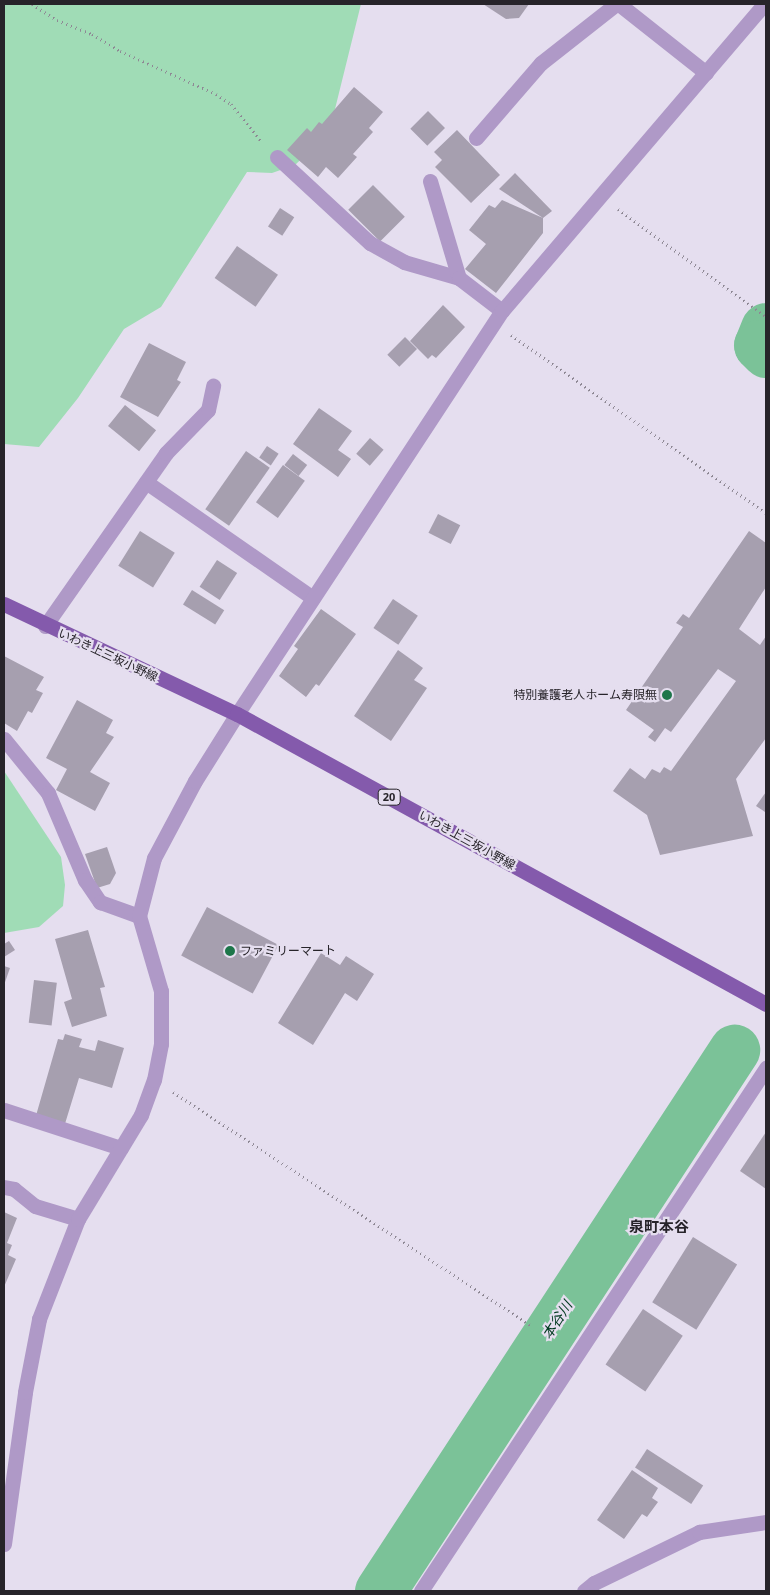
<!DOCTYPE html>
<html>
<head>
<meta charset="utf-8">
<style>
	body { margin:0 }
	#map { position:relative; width:770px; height:1595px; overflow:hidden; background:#e5deef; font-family:"Noto Sans","Noto Sans JP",sans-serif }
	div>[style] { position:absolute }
	.green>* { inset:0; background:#a0dcb6 }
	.river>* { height:51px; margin:-25.5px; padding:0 25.5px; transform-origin:25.5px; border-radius:25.5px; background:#7bc298 }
	.building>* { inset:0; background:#a69faf; transform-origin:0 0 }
	.path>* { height:3px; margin-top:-1.5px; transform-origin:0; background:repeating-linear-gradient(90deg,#8e8894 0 1px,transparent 0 5px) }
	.minor>* { height:15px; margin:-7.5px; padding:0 7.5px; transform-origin:7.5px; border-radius:7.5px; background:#af99c7 }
	.major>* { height:15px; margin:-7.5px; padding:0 7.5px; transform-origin:7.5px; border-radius:7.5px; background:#845aac }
	.dots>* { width:14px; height:14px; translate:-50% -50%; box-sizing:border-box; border:2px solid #e5deef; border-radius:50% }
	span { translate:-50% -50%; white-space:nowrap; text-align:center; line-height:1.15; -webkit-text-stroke:4.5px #e5deef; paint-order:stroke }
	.shield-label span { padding:1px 4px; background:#e5deef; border:1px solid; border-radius:4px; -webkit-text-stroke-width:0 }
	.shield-label { font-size:11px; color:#27242a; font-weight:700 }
	.street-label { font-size:12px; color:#27242a }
	.poi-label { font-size:12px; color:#27242a }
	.right { translate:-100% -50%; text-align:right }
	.left { translate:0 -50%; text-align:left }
	.water-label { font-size:14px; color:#00391f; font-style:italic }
	.quarter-label { font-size:15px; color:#27242a; font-weight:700 }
	.frame { position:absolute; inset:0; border:5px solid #27242a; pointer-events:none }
</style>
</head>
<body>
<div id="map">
	<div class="green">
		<i style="clip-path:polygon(4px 4px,361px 4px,335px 109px,320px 141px,295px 165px,272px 173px,247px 172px,161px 307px,124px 329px,78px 398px,39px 447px,4px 444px)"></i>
		<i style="clip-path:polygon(4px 771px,61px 857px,65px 885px,63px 906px,39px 927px,4px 933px)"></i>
	</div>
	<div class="river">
		<i style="left:766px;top:328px;width:18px;rotate:112deg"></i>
		<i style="left:759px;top:345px;width:10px;rotate:45deg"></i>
		<i style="left:380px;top:1591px;width:647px;rotate:-56.8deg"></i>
	</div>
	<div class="building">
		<i style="clip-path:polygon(483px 4px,529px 4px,519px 18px,506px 19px)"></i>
		<i style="clip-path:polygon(354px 87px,383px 112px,369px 128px,373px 132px,353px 154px,357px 157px,338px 178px,326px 167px,318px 177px,287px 150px,307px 128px,311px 132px,319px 122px,322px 124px)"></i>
		<i style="left:428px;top:111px;width:24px;height:25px;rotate:45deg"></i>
		<i style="clip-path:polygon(457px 130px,500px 175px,471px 203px,435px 167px,442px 160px,434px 152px)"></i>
		<i style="clip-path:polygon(515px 173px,552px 211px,543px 218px,543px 233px,496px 293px,465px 269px,486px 244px,469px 230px,489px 205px,495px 208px,502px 200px,543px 218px,499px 189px)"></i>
		<i style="left:373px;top:185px;width:45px;height:35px;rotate:45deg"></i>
		<i style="left:280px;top:208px;width:17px;height:22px;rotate:33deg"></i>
		<i style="left:237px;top:246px;width:50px;height:39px;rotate:35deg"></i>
		<i style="clip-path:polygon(443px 305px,465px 327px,436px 358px,432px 355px,428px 359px,410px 341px)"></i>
		<i style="left:405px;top:337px;width:17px;height:25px;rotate:45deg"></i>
		<i style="clip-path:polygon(149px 343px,186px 362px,177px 380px,181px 382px,158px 417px,120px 397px)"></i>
		<i style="left:125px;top:405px;width:40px;height:27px;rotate:39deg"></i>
		<i style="clip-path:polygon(319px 408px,352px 431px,338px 450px,351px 459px,338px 477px,293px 444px)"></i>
		<i style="left:370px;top:438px;width:18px;height:21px;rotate:41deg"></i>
		<i style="left:267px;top:446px;width:14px;height:14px;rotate:34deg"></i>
		<i style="left:246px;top:451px;width:29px;height:71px;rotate:35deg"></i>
		<i style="left:293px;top:454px;width:18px;height:14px;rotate:38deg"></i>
		<i style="left:283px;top:465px;width:27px;height:46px;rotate:36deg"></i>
		<i style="left:438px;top:514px;width:25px;height:21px;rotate:27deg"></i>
		<i style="left:140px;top:531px;width:41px;height:41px;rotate:32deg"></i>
		<i style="clip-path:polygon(749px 531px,766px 543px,766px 587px,739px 629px,760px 645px,766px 636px,766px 738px,736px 779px,753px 836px,660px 855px,647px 815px,613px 791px,630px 768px,645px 779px,652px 769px,660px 773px,664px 767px,671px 771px,736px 681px,718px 669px,671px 732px,665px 728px,655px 742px,648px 737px,654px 730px,626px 710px,683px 627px,676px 623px,683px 614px,689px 618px)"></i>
		<i style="left:217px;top:560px;width:24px;height:32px;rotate:33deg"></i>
		<i style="left:192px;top:590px;width:38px;height:17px;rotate:32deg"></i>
		<i style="left:393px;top:599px;width:30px;height:35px;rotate:34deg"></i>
		<i style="clip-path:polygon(321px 609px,356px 634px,319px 686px,316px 684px,306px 697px,279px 676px,298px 649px,294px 646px)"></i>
		<i style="clip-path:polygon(398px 650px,423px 668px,414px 680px,427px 688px,391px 741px,354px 716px)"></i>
		<i style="clip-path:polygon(4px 656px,44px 677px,36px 690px,43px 693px,32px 713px,28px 711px,17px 731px,4px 723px)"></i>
		<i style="clip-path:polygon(77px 700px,113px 720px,106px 733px,114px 737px,90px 772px,110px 783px,95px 811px,56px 790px,67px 769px,46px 758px)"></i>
		<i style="clip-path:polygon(766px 792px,766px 810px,765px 812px,756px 806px)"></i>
		<i style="clip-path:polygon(107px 847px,116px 873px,110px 884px,97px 888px,85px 854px)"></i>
		<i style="left:207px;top:907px;width:81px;height:55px;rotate:28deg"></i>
		<i style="clip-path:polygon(88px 930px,105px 987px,100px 988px,107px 1016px,72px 1027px,64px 1002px,72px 999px,55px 939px)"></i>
		<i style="clip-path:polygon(9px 941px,15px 950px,4px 957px,4px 944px)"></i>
		<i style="clip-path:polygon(321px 953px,340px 965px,346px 956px,374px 974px,357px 1001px,345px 993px,313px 1045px,278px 1023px)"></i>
		<i style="clip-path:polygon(4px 966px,10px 968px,4px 985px)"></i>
		<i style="left:34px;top:980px;width:23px;height:43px;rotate:7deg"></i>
		<i style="clip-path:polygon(65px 1034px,82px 1039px,79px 1047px,95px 1051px,98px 1040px,124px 1048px,112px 1088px,79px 1078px,64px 1127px,35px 1119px,58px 1039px,63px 1040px)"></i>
		<i style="clip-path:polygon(766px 1132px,766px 1189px,740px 1171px)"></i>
		<i style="clip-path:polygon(4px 1212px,17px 1218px,7px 1243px,12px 1245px,8px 1255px,16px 1259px,4px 1287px)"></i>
		<i style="left:693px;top:1237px;width:52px;height:77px;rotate:32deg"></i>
		<i style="left:643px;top:1309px;width:48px;height:67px;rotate:34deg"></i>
		<i style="left:647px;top:1449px;width:67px;height:22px;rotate:33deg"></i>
		<i style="clip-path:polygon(632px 1470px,658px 1488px,652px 1498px,658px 1502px,647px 1517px,642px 1514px,624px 1539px,597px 1520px)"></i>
	</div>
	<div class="path">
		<i style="left:32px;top:4px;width:30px;rotate:33deg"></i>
		<i style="left:57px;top:20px;width:38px;rotate:22deg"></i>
		<i style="left:92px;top:34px;width:33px;rotate:31deg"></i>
		<i style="left:120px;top:51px;width:105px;rotate:24.1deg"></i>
		<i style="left:216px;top:94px;width:18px;rotate:34deg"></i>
		<i style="left:231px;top:104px;width:49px;rotate:50.8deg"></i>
		<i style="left:618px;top:209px;width:183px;rotate:36.1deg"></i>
		<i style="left:511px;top:335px;width:311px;rotate:34.9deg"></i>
		<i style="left:173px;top:1092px;width:427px;rotate:33.1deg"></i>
	</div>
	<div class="minor">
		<i style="left:619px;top:4px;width:111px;rotate:38.4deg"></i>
		<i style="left:476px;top:138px;width:99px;rotate:-49.1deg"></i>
		<i style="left:541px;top:63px;width:95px;rotate:-38.2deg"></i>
		<i style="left:277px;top:157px;width:127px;rotate:42.8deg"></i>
		<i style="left:370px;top:243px;width:39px;rotate:29deg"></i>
		<i style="left:404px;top:262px;width:57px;rotate:16.2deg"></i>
		<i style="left:430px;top:181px;width:101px;rotate:73.4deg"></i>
		<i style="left:459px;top:278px;width:54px;rotate:37.5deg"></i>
		<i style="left:146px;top:482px;width:203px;rotate:34.8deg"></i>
		<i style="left:45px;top:626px;width:211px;rotate:-55deg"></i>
		<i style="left:166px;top:453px;width:60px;rotate:-45.7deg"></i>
		<i style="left:208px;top:410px;width:25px;rotate:-78deg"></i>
		<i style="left:4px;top:739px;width:70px;rotate:50.8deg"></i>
		<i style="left:48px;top:793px;width:95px;rotate:67deg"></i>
		<i style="left:85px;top:880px;width:27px;rotate:56deg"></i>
		<i style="left:100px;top:902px;width:41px;rotate:19.7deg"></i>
		<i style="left:4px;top:1110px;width:123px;rotate:18deg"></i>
		<i style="left:4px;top:1187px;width:10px;rotate:11deg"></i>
		<i style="left:14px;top:1189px;width:27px;rotate:39deg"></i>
		<i style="left:35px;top:1206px;width:45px;rotate:16.8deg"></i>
		<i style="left:4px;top:1544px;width:153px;rotate:-82.1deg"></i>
		<i style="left:25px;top:1392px;width:74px;rotate:-79.1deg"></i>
		<i style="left:39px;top:1319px;width:107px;rotate:-68.7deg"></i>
		<i style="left:78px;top:1219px;width:122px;rotate:-58.8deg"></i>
		<i style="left:141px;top:1115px;width:37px;rotate:-70deg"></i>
		<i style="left:154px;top:1080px;width:37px;rotate:-79deg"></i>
		<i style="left:161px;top:1044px;width:53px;rotate:-90deg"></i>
		<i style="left:161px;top:991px;width:78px;rotate:-106.3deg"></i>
		<i style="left:139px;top:916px;width:60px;rotate:-75.5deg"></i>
		<i style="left:154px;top:858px;width:87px;rotate:-62deg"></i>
		<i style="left:195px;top:781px;width:79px;rotate:-57.9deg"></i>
		<i style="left:237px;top:714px;width:482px;rotate:-56.7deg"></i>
		<i style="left:502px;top:311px;width:404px;rotate:-49.5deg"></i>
		<i style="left:421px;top:1591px;width:627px;rotate:-56.59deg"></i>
		<i style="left:584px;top:1591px;width:13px;rotate:-39deg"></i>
		<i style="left:594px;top:1583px;width:117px;rotate:-25.9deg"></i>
		<i style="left:699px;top:1532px;width:68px;rotate:-8.5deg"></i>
	</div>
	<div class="major">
		<i style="left:4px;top:604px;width:258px;rotate:25.3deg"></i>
		<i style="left:237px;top:714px;width:603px;rotate:28.73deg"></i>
	</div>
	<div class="dots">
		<i style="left:667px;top:695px;background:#1d764a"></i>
		<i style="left:230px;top:951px;background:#1d764a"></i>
	</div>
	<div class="shield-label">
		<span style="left:389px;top:797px">20</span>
	</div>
	<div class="street-label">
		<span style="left:108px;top:655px;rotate:25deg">いわき上三坂小野線</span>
		<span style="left:467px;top:840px;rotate:29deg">いわき上三坂小野線</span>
	</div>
	<div class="poi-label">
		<span class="right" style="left:657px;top:695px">特別養護老人ホーム寿限無</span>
		<span class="left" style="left:240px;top:951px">ファミリーマート</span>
	</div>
	<div class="water-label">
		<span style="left:557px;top:1320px;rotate:-57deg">本谷川</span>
	</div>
	<div class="quarter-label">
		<span style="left:659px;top:1227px">泉町本谷</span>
	</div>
	<div class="frame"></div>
</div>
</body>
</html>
